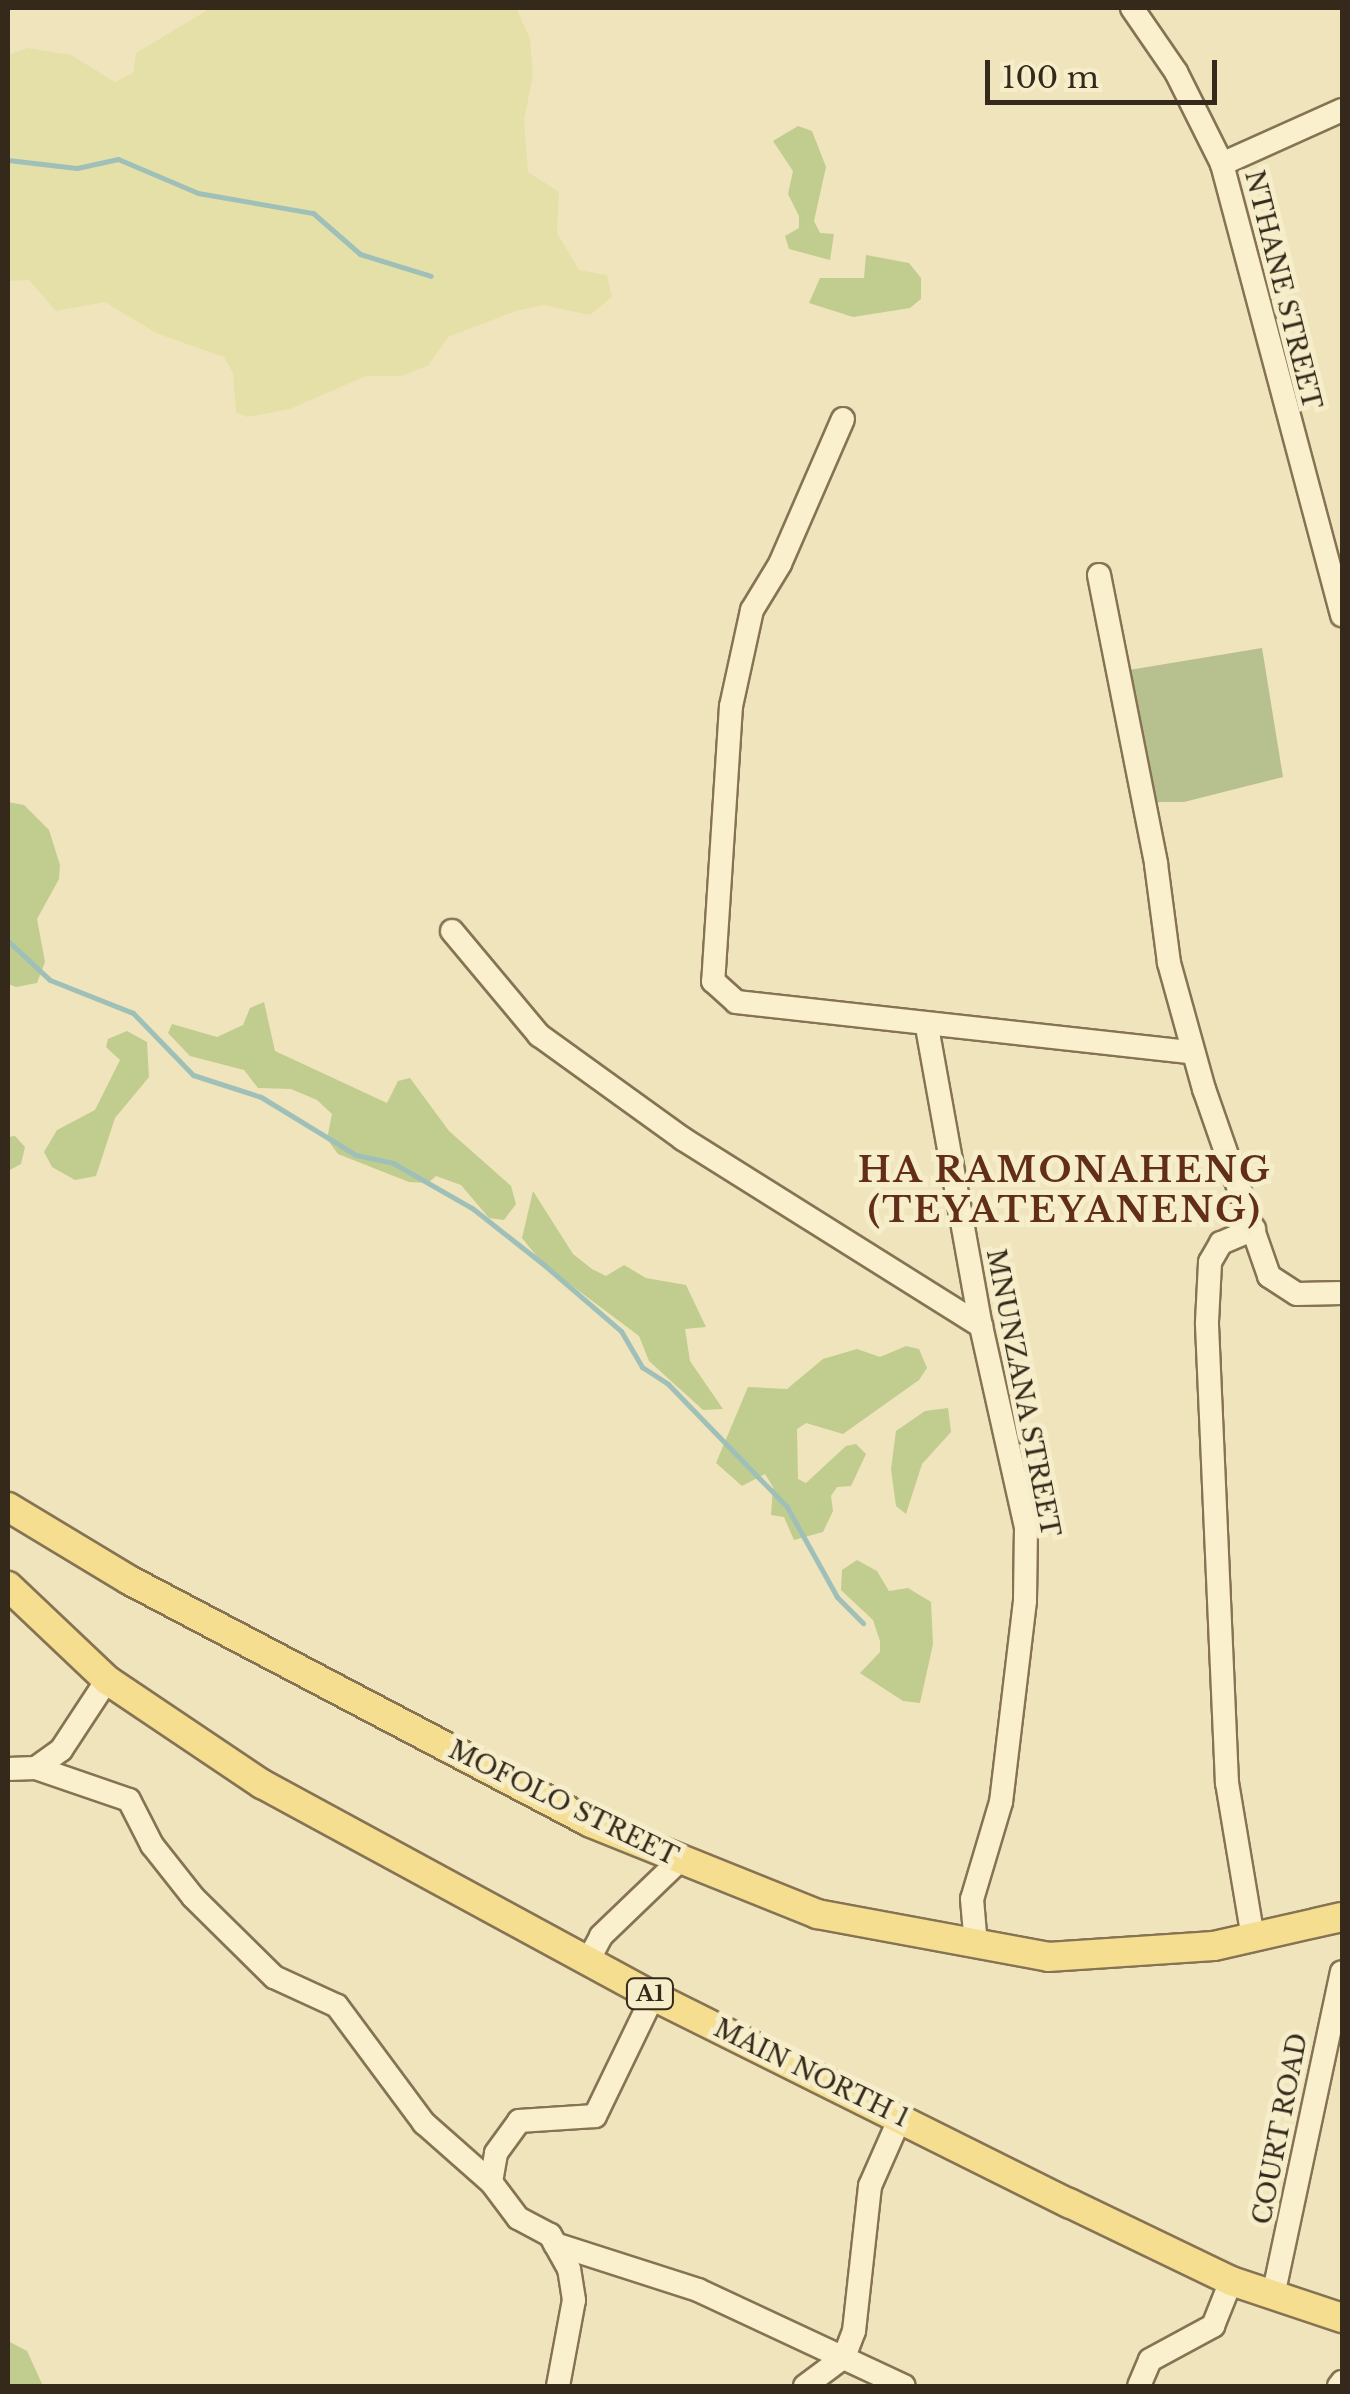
<!DOCTYPE html>
<html>
<head>
<meta charset="utf-8">
<style>
	body { margin:0 }
	#map { position:relative; width:1350px; height:2394px; overflow:hidden; background:#efe4bb; font-family:"Libre Baskerville",serif }
	div>[style] { position:absolute }
	.farmland>* { inset:0; background:#e5e0a8 }
	.green>* { inset:0; background:#c0cd8f }
	.cemetery>* { inset:0; background:#b6c18f }
	.stream>* { height:5px; margin:-2.5px; padding:0 2.5px; transform-origin:2.5px; border-radius:2.5px; background:#9fbfb9 }
	.roads { filter:drop-shadow(2px 0 #867354) drop-shadow(-2px 0 #867354) drop-shadow(0 2px #867354) drop-shadow(0 -2px #867354) }
	.minor>* { height:22px; margin:-11px; padding:0 11px; transform-origin:11px; border-radius:11px; background:#faf0ce }
	.major>* { height:28px; margin:-14px; padding:0 14px; transform-origin:14px; border-radius:14px; background:#f5de8f }
	span { translate:-50% -50%; white-space:nowrap; text-align:center; line-height:1.15; -webkit-text-stroke:10px #f6edca; paint-order:stroke }
	.shield-label span { padding:2px 8px; background:#f6edca; border:2px solid; border-radius:8px; -webkit-text-stroke-width:0 }
	.shield-label { font-size:22px; color:#34291a; font-weight:700 }
	.street-label { font-size:25px; color:#34291a }
	.district-label { font-size:35px; color:#622e18; font-weight:700; letter-spacing:2.5px }
	.frame { position:absolute; inset:0; border:10px solid #34291a; pointer-events:none }
	.scale { position:absolute; left:985px; top:60px; width:232px; height:45px; box-sizing:border-box; border:5px solid #34291a; border-top:0; padding-left:12px; font-size:30px; line-height:35px; white-space:nowrap; color:#34291a; -webkit-text-stroke:8px #f6edca; paint-order:stroke }
</style>
</head>
<body>
<div id="map">
	<div class="farmland">
		<i style="clip-path:polygon(211px 8px,516px 8px,530px 39px,533px 75px,524px 120px,528px 172px,559px 192px,557px 233px,579px 270px,607px 275px,612px 297px,590px 315px,543px 305px,516px 311px,448px 337px,429px 365px,402px 376px,366px 376px,290px 409px,247px 417px,236px 412px,233px 373px,224px 357px,156px 333px,105px 302px,56px 311px,29px 280px,8px 281px,8px 55px,28px 48px,71px 55px,115px 82px,133px 73px,136px 53px)"></i>
	</div>
	<div class="green">
		<i style="clip-path:polygon(798px 126px,812px 131px,826px 167px,814px 221px,820px 233px,834px 234px,830px 260px,789px 249px,785px 236px,799px 228px,799px 216px,788px 194px,793px 171px,773px 141px)"></i>
		<i style="clip-path:polygon(866px 255px,909px 263px,921px 278px,921px 299px,910px 308px,853px 317px,809px 303px,820px 278px,864px 278px)"></i>
		<i style="clip-path:polygon(8px 802px,24px 805px,49px 830px,60px 865px,59px 879px,37px 919px,45px 962px,37px 983px,16px 987px,8px 984px)"></i>
		<i style="clip-path:polygon(264px 1002px,275px 1051px,387px 1103px,398px 1081px,410px 1078px,449px 1131px,511px 1186px,516px 1204px,504px 1220px,489px 1218px,461px 1185px,436px 1176px,428px 1183px,409px 1182px,338px 1154px,327px 1139px,332px 1114px,317px 1100px,291px 1089px,258px 1088px,244px 1070px,190px 1056px,168px 1033px,172px 1024px,217px 1037px,243px 1025px,250px 1008px)"></i>
		<i style="clip-path:polygon(127px 1031px,147px 1042px,149px 1077px,115px 1118px,96px 1176px,75px 1180px,52px 1167px,44px 1152px,57px 1130px,95px 1110px,120px 1060px,106px 1047px,108px 1039px)"></i>
		<i style="clip-path:polygon(15px 1136px,25px 1147px,21px 1164px,8px 1171px,8px 1137px)"></i>
		<i style="clip-path:polygon(533px 1191px,573px 1254px,592px 1269px,606px 1276px,624px 1265px,646px 1278px,686px 1285px,706px 1327px,685px 1329px,690px 1361px,723px 1409px,703px 1410px,649px 1361px,639px 1336px,543px 1264px,522px 1238px)"></i>
		<i style="clip-path:polygon(906px 1346px,919px 1349px,927px 1368px,919px 1380px,843px 1434px,806px 1423px,797px 1429px,798px 1479px,806px 1483px,846px 1446px,856px 1444px,866px 1454px,851px 1486px,837px 1487px,831px 1496px,833px 1511px,823px 1532px,794px 1540px,784px 1517px,771px 1515px,773px 1487px,765px 1474px,742px 1486px,716px 1463px,748px 1387px,787px 1389px,823px 1359px,857px 1349px,880px 1357px)"></i>
		<i style="clip-path:polygon(948px 1408px,951px 1432px,922px 1464px,906px 1514px,896px 1506px,891px 1469px,896px 1431px,925px 1411px)"></i>
		<i style="clip-path:polygon(857px 1560px,877px 1571px,889px 1591px,908px 1588px,931px 1602px,933px 1644px,920px 1703px,903px 1701px,860px 1673px,880px 1652px,880px 1641px,873px 1620px,841px 1590px,842px 1570px)"></i>
		<i style="clip-path:polygon(8px 2341px,27px 2351px,43px 2386px,8px 2386px)"></i>
	</div>
	<div class="cemetery">
		<i style="clip-path:polygon(1262px 648px,1283px 777px,1184px 802px,1153px 802px,1129px 670px)"></i>
	</div>
	<div class="stream">
		<i style="left:8px;top:160px;width:69px;rotate:6.6deg"></i>
		<i style="left:77px;top:168px;width:42px;rotate:-12.4deg"></i>
		<i style="left:118px;top:159px;width:87px;rotate:23deg"></i>
		<i style="left:198px;top:193px;width:117px;rotate:9.9deg"></i>
		<i style="left:313px;top:213px;width:62px;rotate:41.1deg"></i>
		<i style="left:360px;top:254px;width:74px;rotate:17.2deg"></i>
		<i style="left:8px;top:941px;width:57px;rotate:42.9deg"></i>
		<i style="left:50px;top:980px;width:89px;rotate:21.7deg"></i>
		<i style="left:133px;top:1013px;width:86px;rotate:45.9deg"></i>
		<i style="left:193px;top:1075px;width:71px;rotate:17.9deg"></i>
		<i style="left:261px;top:1097px;width:111px;rotate:31.4deg"></i>
		<i style="left:356px;top:1155px;width:38px;rotate:12deg"></i>
		<i style="left:393px;top:1163px;width:91px;rotate:29.7deg"></i>
		<i style="left:472px;top:1208px;width:90px;rotate:38.3deg"></i>
		<i style="left:543px;top:1264px;width:103px;rotate:40.7deg"></i>
		<i style="left:621px;top:1331px;width:42px;rotate:59.7deg"></i>
		<i style="left:642px;top:1367px;width:31px;rotate:33deg"></i>
		<i style="left:668px;top:1384px;width:171px;rotate:45.9deg"></i>
		<i style="left:787px;top:1507px;width:103px;rotate:60.9deg"></i>
		<i style="left:837px;top:1597px;width:37px;rotate:45deg"></i>
	</div>
	<div class="roads">
		<div class="minor">
			<i style="left:1132px;top:8px;width:78px;rotate:55.5deg"></i>
			<i style="left:1176px;top:72px;width:103px;rotate:63.4deg"></i>
			<i style="left:1342px;top:110px;width:132px;rotate:155.8deg"></i>
			<i style="left:1222px;top:164px;width:467px;rotate:75.1deg"></i>
			<i style="left:843px;top:419px;width:158px;rotate:113.5deg"></i>
			<i style="left:780px;top:564px;width:54px;rotate:121.3deg"></i>
			<i style="left:752px;top:610px;width:98px;rotate:102.3deg"></i>
			<i style="left:731px;top:706px;width:276px;rotate:93.7deg"></i>
			<i style="left:713px;top:981px;width:31px;rotate:42deg"></i>
			<i style="left:736px;top:1002px;width:458px;rotate:6.3deg"></i>
			<i style="left:1099px;top:575px;width:295px;rotate:78.8deg"></i>
			<i style="left:1156px;top:864px;width:100px;rotate:82.5deg"></i>
			<i style="left:1169px;top:963px;width:131px;rotate:74.5deg"></i>
			<i style="left:1204px;top:1089px;width:198px;rotate:70.8deg"></i>
			<i style="left:1269px;top:1276px;width:33px;rotate:33deg"></i>
			<i style="left:1297px;top:1294px;width:45px;rotate:-1.3deg"></i>
			<i style="left:452px;top:931px;width:136px;rotate:50.1deg"></i>
			<i style="left:539px;top:1035px;width:178px;rotate:35.8deg"></i>
			<i style="left:683px;top:1139px;width:352px;rotate:32.1deg"></i>
			<i style="left:927px;top:1027px;width:304px;rotate:79.8deg"></i>
			<i style="left:981px;top:1326px;width:207px;rotate:77.4deg"></i>
			<i style="left:1026px;top:1528px;width:73px;rotate:90.8deg"></i>
			<i style="left:1025px;top:1601px;width:202px;rotate:96.8deg"></i>
			<i style="left:1001px;top:1802px;width:101px;rotate:106.6deg"></i>
			<i style="left:972px;top:1899px;width:47px;rotate:85.1deg"></i>
			<i style="left:36px;top:1768px;width:98px;rotate:19deg"></i>
			<i style="left:129px;top:1800px;width:51px;rotate:62.9deg"></i>
			<i style="left:152px;top:1845px;width:66px;rotate:51.7deg"></i>
			<i style="left:193px;top:1897px;width:114px;rotate:44.6deg"></i>
			<i style="left:274px;top:1977px;width:69px;rotate:24.7deg"></i>
			<i style="left:337px;top:2006px;width:146px;rotate:53.4deg"></i>
			<i style="left:424px;top:2123px;width:89px;rotate:41.4deg"></i>
			<i style="left:8px;top:1769px;width:28px;rotate:-2deg"></i>
			<i style="left:36px;top:1768px;width:31px;rotate:-36deg"></i>
			<i style="left:61px;top:1750px;width:84px;rotate:-56.7deg"></i>
			<i style="left:1253px;top:1938px;width:157px;rotate:-99.5deg"></i>
			<i style="left:1227px;top:1783px;width:461px;rotate:-92.5deg"></i>
			<i style="left:1207px;top:1322px;width:60px;rotate:-87.1deg"></i>
			<i style="left:1210px;top:1262px;width:22px;rotate:-60deg"></i>
			<i style="left:1221px;top:1243px;width:36px;rotate:-23deg"></i>
			<i style="left:589px;top:1959px;width:26px;rotate:-62deg"></i>
			<i style="left:601px;top:1936px;width:107px;rotate:-43.9deg"></i>
			<i style="left:555px;top:2244px;width:150px;rotate:17.8deg"></i>
			<i style="left:698px;top:2290px;width:227px;rotate:25deg"></i>
			<i style="left:1273px;top:2296px;width:331px;rotate:-78deg"></i>
			<i style="left:558px;top:2386px;width:87px;rotate:-79.5deg"></i>
			<i style="left:574px;top:2300px;width:31px;rotate:-99deg"></i>
			<i style="left:569px;top:2269px;width:39px;rotate:-119deg"></i>
			<i style="left:550px;top:2235px;width:36px;rotate:-152deg"></i>
			<i style="left:518px;top:2218px;width:45px;rotate:-126.9deg"></i>
			<i style="left:491px;top:2182px;width:29px;rotate:-80deg"></i>
			<i style="left:496px;top:2153px;width:39px;rotate:-54deg"></i>
			<i style="left:519px;top:2121px;width:76px;rotate:-3.8deg"></i>
			<i style="left:595px;top:2116px;width:133px;rotate:-64.2deg"></i>
			<i style="left:805px;top:2386px;width:49px;rotate:-36.6deg"></i>
			<i style="left:844px;top:2357px;width:28px;rotate:-69deg"></i>
			<i style="left:854px;top:2331px;width:146px;rotate:-83.7deg"></i>
			<i style="left:870px;top:2186px;width:74px;rotate:-66.2deg"></i>
			<i style="left:1139px;top:2386px;width:28px;rotate:-67deg"></i>
			<i style="left:1150px;top:2360px;width:72px;rotate:-28.4deg"></i>
			<i style="left:1213px;top:2326px;width:48px;rotate:-68.2deg"></i>
			<i style="left:1339px;top:2386px;width:5px;rotate:-53deg"></i>
		</div>
		<div class="major">
			<i style="left:8px;top:1507px;width:141px;rotate:31.1deg"></i>
			<i style="left:129px;top:1580px;width:522px;rotate:27.74deg"></i>
			<i style="left:591px;top:1823px;width:244px;rotate:21.9deg"></i>
			<i style="left:817px;top:1914px;width:235px;rotate:10.5deg"></i>
			<i style="left:1048px;top:1957px;width:166px;rotate:-3.8deg"></i>
			<i style="left:1214px;top:1946px;width:131px;rotate:-12.8deg"></i>
			<i style="left:8px;top:1586px;width:137px;rotate:43.5deg"></i>
			<i style="left:107px;top:1680px;width:187px;rotate:33.9deg"></i>
			<i style="left:262px;top:1784px;width:445px;rotate:28.5deg"></i>
			<i style="left:653px;top:1996px;width:465px;rotate:26.5deg"></i>
			<i style="left:1069px;top:2203px;width:180px;rotate:25.7deg"></i>
			<i style="left:1231px;top:2281px;width:117px;rotate:18.4deg"></i>
		</div>
	</div>
	<div class="shield-label">
		<span style="left:650px;top:1994px">A1</span>
	</div>
	<div class="street-label">
		<span style="left:1282px;top:290px;rotate:76deg">NTHANE STREET</span>
		<span style="left:1022px;top:1393px;rotate:79deg">MNUNZANA STREET</span>
		<span style="left:563px;top:1804px;rotate:26deg">MOFOLO STREET</span>
		<span style="left:811px;top:2074px;rotate:26deg">MAIN NORTH 1</span>
		<span style="left:1281px;top:2129px;rotate:-79deg">COURT ROAD</span>
	</div>
	<div class="district-label">
		<span style="left:1065px;top:1190px">HA RAMONAHENG<br>(TEYATEYANENG)</span>
	</div>
	<div class="frame"></div>
	<div class="scale">100 m</div>
</div>
</body>
</html>
